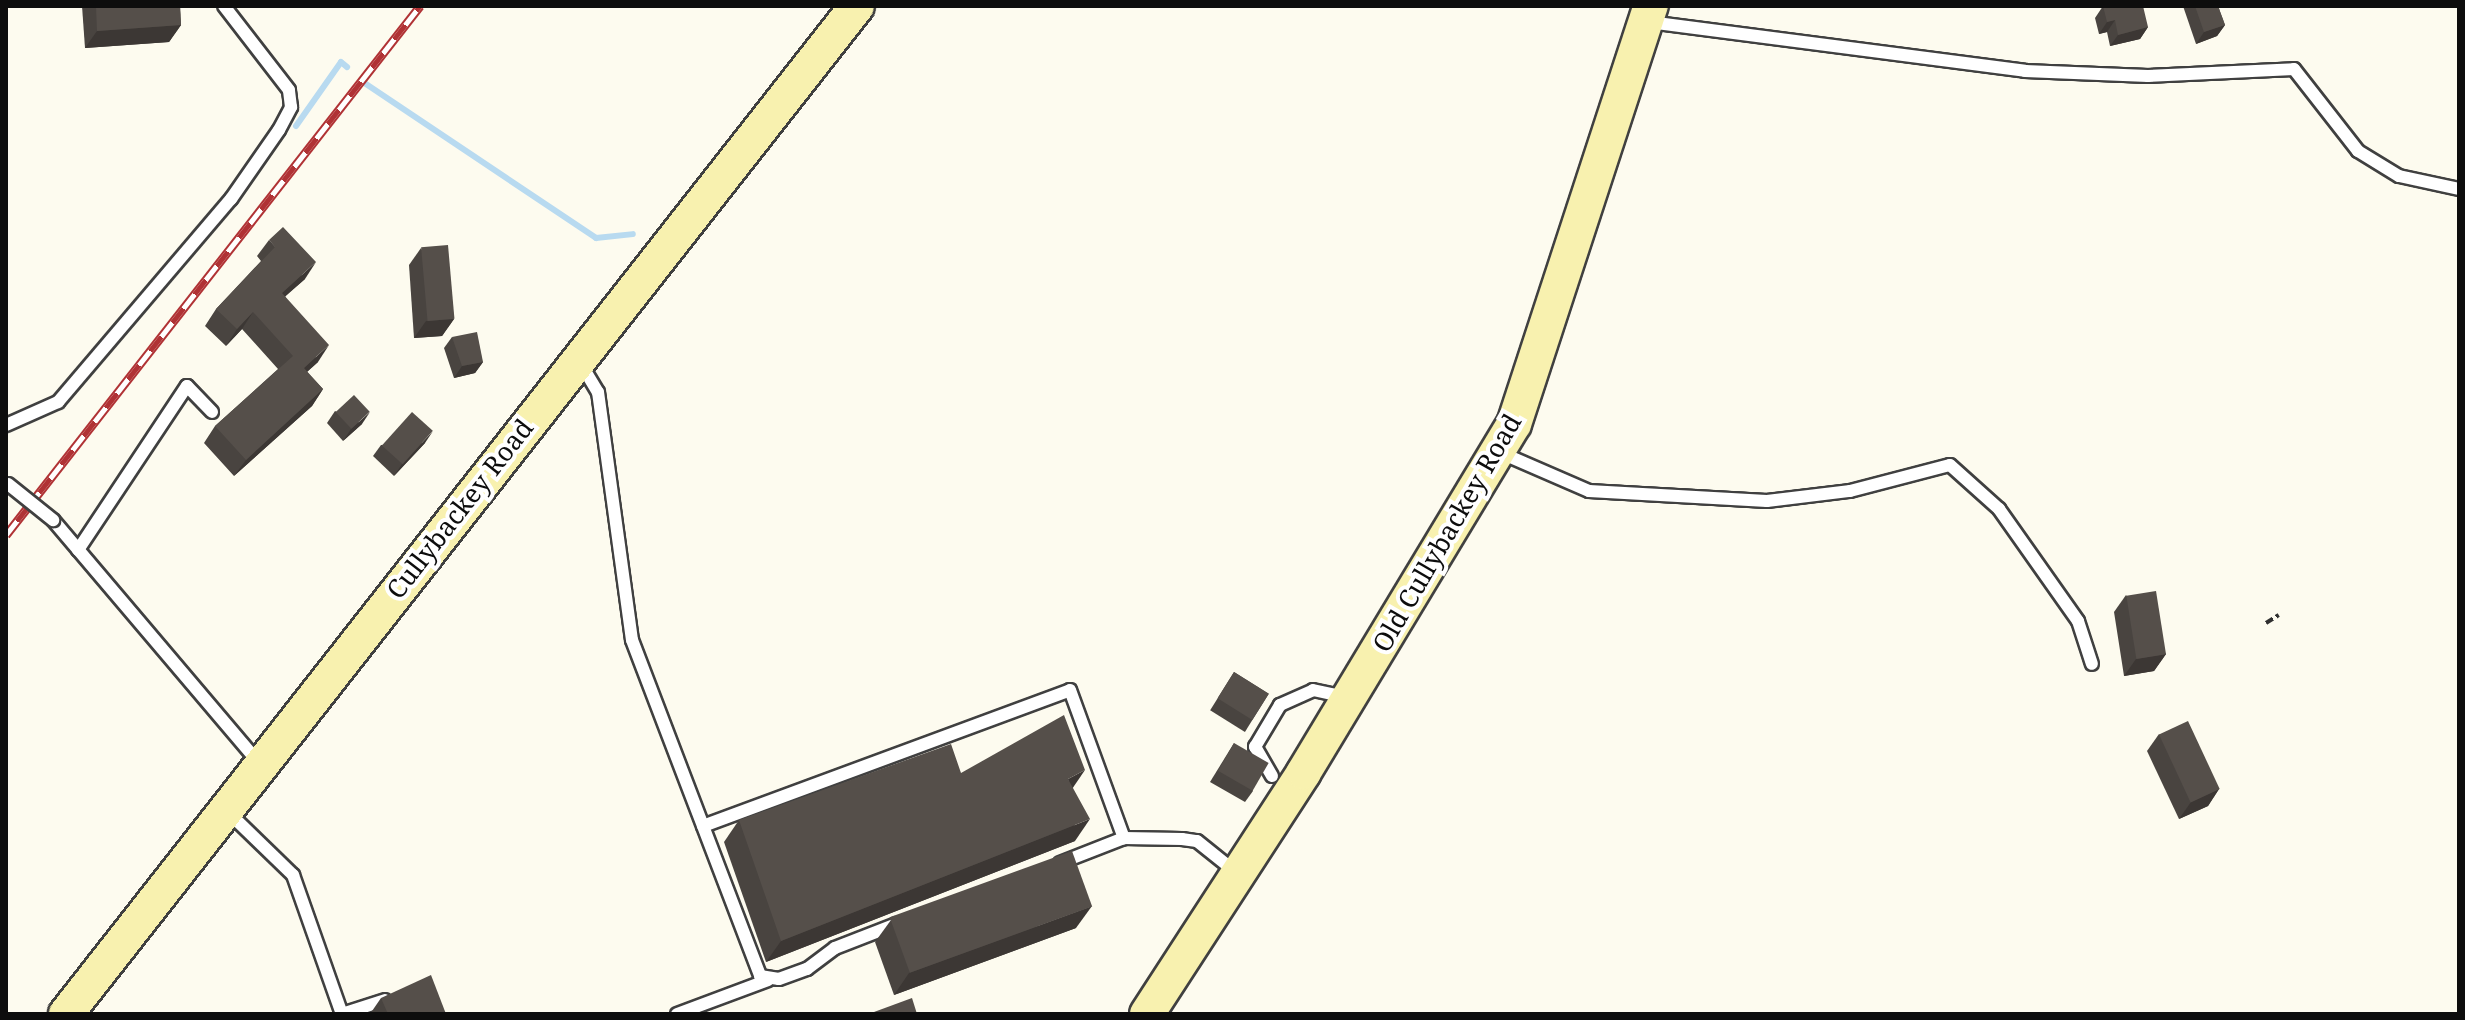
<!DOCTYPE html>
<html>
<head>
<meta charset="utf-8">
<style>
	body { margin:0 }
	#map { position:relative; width:2465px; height:1020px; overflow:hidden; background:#fdfbef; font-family:"Noto Serif",serif }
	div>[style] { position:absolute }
	.stream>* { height:6px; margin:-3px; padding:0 3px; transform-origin:3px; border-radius:3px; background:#b8daf0 }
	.path>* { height:4px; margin-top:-2px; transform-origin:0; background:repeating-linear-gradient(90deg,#2f2f2f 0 8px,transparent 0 12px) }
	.roads { filter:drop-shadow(2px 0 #404040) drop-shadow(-2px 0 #404040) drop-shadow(0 2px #404040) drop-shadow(0 -2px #404040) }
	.lane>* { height:12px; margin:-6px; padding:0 6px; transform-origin:6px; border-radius:6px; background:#fff }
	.secondary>* { height:34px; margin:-17px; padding:0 17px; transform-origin:17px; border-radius:17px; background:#f8f1af }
	.rail>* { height:9px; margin-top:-4.5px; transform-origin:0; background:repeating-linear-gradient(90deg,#fff 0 18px,#b03235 0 36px); box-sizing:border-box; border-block:2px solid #b03235 }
	.bridges { filter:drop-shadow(2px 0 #404040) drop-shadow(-2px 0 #404040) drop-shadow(0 2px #404040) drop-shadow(0 -2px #404040) }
	.lane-bridge>* { height:12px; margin:-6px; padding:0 6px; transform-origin:6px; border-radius:6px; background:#fff }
	.wall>* { inset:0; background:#494440; transform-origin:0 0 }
	.shaded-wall>* { inset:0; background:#3c3734 }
	.building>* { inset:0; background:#554f4a; transform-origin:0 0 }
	span { translate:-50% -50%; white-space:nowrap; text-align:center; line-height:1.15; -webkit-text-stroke:8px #fff; paint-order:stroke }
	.street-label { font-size:26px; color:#0d0d0d }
	.frame { position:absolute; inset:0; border:8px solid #0d0d0d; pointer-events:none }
</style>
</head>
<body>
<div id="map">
	<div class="stream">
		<i style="left:366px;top:84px;width:277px;rotate:33.8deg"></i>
		<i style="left:596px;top:238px;width:37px;rotate:-6deg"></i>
		<i style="left:296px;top:126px;width:78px;rotate:-54.9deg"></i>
		<i style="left:341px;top:62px;width:8px;rotate:40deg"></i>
	</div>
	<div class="path">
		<i style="left:2266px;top:623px;width:15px;rotate:-32deg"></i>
	</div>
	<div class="roads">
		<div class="lane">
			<i style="left:1649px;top:22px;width:379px;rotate:7.4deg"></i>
			<i style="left:2025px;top:71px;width:123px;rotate:2.3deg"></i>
			<i style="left:2148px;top:76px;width:146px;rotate:-2.7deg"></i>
			<i style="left:2294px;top:69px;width:104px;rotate:52deg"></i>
			<i style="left:2358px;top:151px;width:48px;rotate:31.4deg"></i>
			<i style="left:2399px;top:176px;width:61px;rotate:12.2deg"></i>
			<i style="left:581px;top:364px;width:33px;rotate:59deg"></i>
			<i style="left:598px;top:392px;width:250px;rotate:82.2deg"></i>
			<i style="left:632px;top:640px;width:360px;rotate:69.1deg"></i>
			<i style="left:760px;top:976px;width:19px;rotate:9deg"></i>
			<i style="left:779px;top:979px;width:30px;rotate:-20deg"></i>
			<i style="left:807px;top:969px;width:35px;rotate:-37deg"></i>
			<i style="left:835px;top:948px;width:66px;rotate:-21.2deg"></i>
			<i style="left:6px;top:425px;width:57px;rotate:-23.9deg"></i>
			<i style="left:58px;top:402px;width:267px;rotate:-49.6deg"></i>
			<i style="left:231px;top:199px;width:84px;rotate:-55.2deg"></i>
			<i style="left:279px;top:130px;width:26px;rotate:-62deg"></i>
			<i style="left:291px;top:107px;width:17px;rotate:-97deg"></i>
			<i style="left:289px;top:90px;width:106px;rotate:-127.7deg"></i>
			<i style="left:1499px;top:452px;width:98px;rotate:23.4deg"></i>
			<i style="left:1589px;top:491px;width:178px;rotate:3.2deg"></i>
			<i style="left:1767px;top:501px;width:84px;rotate:-6.9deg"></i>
			<i style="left:1850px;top:491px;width:103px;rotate:-14.6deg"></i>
			<i style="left:1950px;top:465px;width:66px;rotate:41.9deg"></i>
			<i style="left:1999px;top:509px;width:137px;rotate:54.8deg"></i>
			<i style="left:2078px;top:621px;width:45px;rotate:72deg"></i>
			<i style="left:53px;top:520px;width:320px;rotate:49.7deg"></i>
			<i style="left:78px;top:550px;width:197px;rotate:-56.4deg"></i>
			<i style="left:187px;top:386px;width:36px;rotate:46deg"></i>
			<i style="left:1272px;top:776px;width:34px;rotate:-120deg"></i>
			<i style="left:1255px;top:747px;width:49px;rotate:-59.2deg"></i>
			<i style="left:1280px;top:705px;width:36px;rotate:-24deg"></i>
			<i style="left:1313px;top:690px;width:35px;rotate:12deg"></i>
			<i style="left:227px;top:811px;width:92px;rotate:44.1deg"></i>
			<i style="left:293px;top:875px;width:147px;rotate:70.6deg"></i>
			<i style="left:703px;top:826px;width:391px;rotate:-20.3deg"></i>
			<i style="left:1070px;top:690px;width:158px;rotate:70deg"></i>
			<i style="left:1060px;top:863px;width:69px;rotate:-21.3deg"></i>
			<i style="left:1124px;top:838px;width:58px;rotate:1deg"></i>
			<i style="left:1182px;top:839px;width:15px;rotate:8deg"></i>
			<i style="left:1197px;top:841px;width:51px;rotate:38.7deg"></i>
			<i style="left:342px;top:1014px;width:45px;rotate:-18deg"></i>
			<i style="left:677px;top:1014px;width:97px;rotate:-20.5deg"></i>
		</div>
		<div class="secondary">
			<i style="left:66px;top:1014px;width:1281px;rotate:-51.88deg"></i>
			<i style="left:1147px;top:1014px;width:288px;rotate:-57deg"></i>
			<i style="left:1304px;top:772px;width:406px;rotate:-58.9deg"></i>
			<i style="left:1514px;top:424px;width:440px;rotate:-71.9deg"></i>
		</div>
	</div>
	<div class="rail">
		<i style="left:6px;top:535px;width:672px;rotate:-51.95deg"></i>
	</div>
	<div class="bridges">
		<div class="lane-bridge">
			<i style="left:8px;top:484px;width:58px;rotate:38.7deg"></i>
		</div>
	</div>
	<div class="wall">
		<i style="clip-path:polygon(82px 6px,180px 6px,181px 25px,169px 42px,85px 48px)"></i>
		<i style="clip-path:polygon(2103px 6px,2148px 27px,2140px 39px,2110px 46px,2107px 32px,2099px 34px,2095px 18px)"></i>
		<i style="clip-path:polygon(2183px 6px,2218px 6px,2225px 25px,2217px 36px,2196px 44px)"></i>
		<i style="clip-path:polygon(269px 240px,305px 279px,285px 296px,318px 362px,307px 372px,323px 389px,312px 406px,234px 476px,204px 443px,215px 426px,278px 369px,242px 329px,226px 346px,205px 326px,216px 309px,261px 261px,257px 256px)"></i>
		<i style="clip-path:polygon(421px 248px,454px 319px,442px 336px,414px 338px,409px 265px)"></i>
		<i style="clip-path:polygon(452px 337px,483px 362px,475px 373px,454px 378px,444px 348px)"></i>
		<i style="clip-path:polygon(335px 411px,362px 424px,343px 441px,327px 423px)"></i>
		<i style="clip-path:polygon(425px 443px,394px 476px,373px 456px,381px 445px)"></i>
		<i style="clip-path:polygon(2126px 595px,2166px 654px,2154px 671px,2124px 676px,2114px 612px)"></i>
		<i style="left:1234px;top:672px;width:41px;height:45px;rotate:32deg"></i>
		<i style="clip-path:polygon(2159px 734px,2219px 789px,2208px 806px,2179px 819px,2147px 751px)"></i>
		<i style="clip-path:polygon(1234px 743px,1253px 791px,1245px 802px,1210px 782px)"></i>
		<i style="clip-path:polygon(961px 773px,1073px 788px,1075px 841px,766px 962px,724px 842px,739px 820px)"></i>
		<i style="clip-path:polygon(891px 920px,1076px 928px,894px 995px,875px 942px)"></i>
		<i style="clip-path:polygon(381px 998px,446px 1014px,370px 1014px)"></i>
	</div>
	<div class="shaded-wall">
		<i style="clip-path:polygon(2115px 20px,2107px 32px,2099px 34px,2107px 22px)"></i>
		<i style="clip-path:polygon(181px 25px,169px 42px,85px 48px,97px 31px)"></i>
		<i style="clip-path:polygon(2225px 25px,2217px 36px,2196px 44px,2204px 32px)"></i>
		<i style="clip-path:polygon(2148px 27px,2140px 39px,2110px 46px,2118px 35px)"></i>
		<i style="clip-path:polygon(316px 262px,305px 279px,270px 310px,282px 293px)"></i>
		<i style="clip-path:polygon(253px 312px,242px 329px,226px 346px,237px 329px)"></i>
		<i style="clip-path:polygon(454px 319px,442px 336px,414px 338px,426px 321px)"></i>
		<i style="clip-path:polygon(329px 345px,318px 362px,292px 385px,304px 368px)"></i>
		<i style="clip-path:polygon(483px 362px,475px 373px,454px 378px,462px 366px)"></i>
		<i style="clip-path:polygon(323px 389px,312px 406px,234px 476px,246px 460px)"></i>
		<i style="clip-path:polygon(370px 412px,362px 424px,343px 441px,351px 429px)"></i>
		<i style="clip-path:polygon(433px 431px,425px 443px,394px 476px,402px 464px)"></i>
		<i style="clip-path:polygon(2166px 654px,2154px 671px,2124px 676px,2136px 659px)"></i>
		<i style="clip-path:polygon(1085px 770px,1070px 792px,1068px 779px)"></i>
		<i style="clip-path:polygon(2219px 789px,2208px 806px,2179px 819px,2191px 802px)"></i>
		<i style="clip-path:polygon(1090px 819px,1075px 841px,766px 962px,781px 941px)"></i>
		<i style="clip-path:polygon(1092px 906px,1076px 928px,894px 995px,909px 973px)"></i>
	</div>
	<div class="building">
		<i style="clip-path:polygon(96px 6px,180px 6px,181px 25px,97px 31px)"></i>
		<i style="clip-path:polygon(2103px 6px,2143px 6px,2148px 27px,2118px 35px,2115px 20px,2107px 22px)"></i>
		<i style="clip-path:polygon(2195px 6px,2218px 6px,2225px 25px,2204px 32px)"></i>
		<i style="clip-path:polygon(283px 227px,316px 262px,282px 293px,329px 345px,304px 368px,323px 389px,246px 460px,215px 426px,293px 356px,253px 312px,237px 329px,216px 309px,275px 247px,269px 240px)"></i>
		<i style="left:448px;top:245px;width:74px;height:27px;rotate:85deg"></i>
		<i style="clip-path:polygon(477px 332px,483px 362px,462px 366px,452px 337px)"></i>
		<i style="left:354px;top:395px;width:23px;height:25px;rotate:47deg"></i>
		<i style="left:412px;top:412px;width:28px;height:45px;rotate:42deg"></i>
		<i style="left:2156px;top:591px;width:64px;height:30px;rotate:81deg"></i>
		<i style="left:1234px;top:672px;width:41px;height:31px;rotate:32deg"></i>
		<i style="clip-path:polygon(1064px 715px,1085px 770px,1068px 779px,1090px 819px,781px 941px,739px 820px,951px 744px,961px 773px)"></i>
		<i style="left:2188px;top:721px;width:75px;height:32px;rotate:65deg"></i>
		<i style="left:1234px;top:743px;width:40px;height:32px;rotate:30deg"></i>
		<i style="left:1072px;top:851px;width:59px;height:194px;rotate:70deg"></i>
		<i style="clip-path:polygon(431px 975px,446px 1014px,388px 1014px,381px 998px)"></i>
		<i style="clip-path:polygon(912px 998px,917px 1014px,875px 1014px,874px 1012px)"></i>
	</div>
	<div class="street-label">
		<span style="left:460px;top:509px;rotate:-52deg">Cullybackey Road</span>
		<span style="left:1447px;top:533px;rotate:-60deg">Old Cullybackey Road</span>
	</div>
	<div class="frame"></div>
</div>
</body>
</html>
